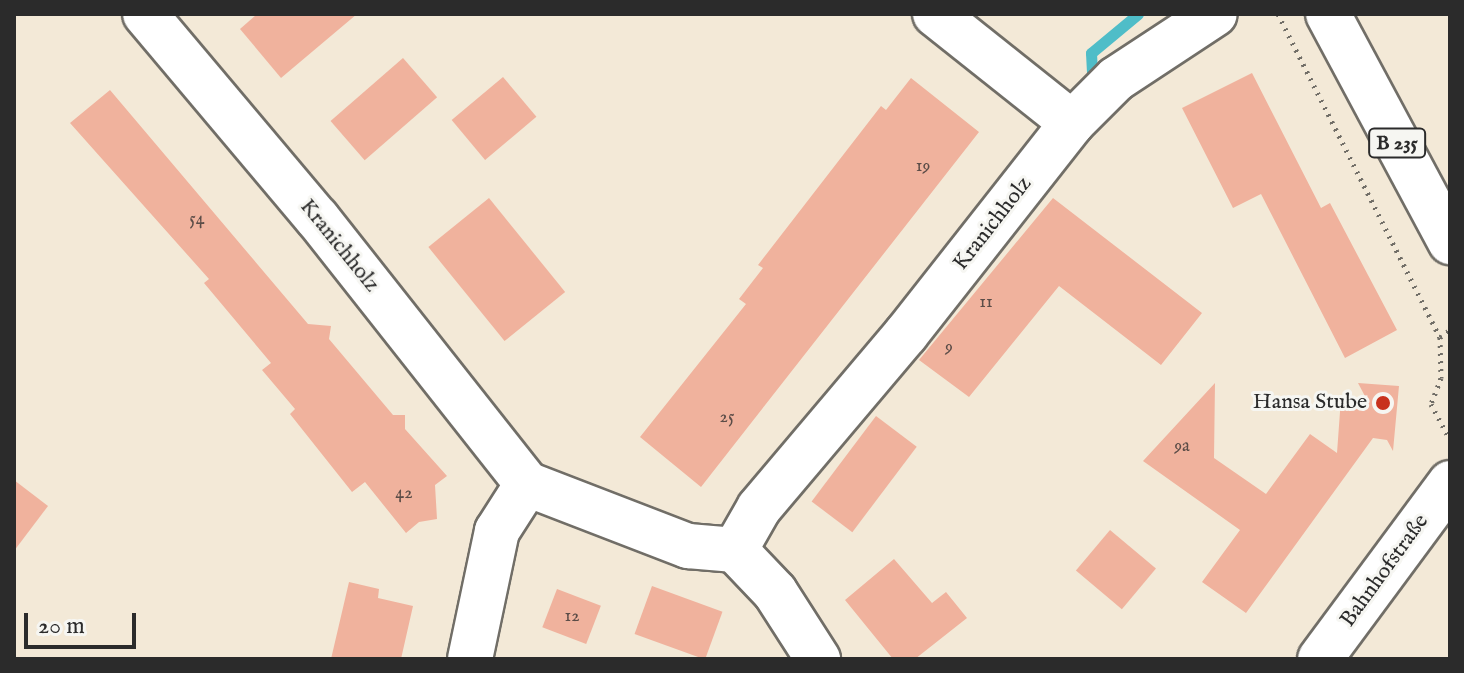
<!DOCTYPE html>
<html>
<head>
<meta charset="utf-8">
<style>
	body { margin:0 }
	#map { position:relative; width:1464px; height:673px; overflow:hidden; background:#f3e9d7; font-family:"IM FELL English",serif }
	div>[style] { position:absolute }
	.stream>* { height:11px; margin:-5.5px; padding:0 5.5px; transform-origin:5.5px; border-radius:5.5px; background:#4fbdc8 }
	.building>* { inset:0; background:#f0b29d; transform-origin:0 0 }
	.path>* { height:5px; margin-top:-2.5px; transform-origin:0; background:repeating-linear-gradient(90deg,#716e67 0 2px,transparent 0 8px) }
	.roads { filter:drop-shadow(2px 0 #716e67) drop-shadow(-2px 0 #716e67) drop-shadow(0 2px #716e67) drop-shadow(0 -2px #716e67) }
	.minor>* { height:44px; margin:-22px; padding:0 22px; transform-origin:22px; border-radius:22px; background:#fff }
	.secondary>* { height:44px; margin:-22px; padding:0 22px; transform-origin:22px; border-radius:22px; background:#fff }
	.primary>* { height:44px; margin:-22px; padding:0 22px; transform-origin:22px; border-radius:22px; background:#fff }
	.dots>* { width:22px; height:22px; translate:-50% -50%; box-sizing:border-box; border:4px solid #f6f6f2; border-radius:50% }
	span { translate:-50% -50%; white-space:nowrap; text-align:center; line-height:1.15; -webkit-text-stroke:6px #f6f6f2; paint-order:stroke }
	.number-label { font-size:18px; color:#5c4d48 }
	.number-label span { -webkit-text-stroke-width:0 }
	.shield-label span { padding:2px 6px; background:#f6f6f2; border:2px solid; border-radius:6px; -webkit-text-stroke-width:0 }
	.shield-label { font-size:20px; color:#2b2b2b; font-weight:700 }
	.street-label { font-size:22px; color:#2b2b2b }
	.poi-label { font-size:22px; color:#2b2b2b }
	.right { translate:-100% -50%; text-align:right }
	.frame { position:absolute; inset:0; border:16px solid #2b2b2b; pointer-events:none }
	.scale { position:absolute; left:24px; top:613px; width:112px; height:36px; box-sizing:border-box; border:4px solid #2b2b2b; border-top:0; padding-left:10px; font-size:24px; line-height:28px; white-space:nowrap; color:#2b2b2b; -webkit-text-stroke:6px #f6f6f2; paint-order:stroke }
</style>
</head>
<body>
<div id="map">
	<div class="stream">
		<i style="left:1092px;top:72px;width:19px;rotate:-93deg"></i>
		<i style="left:1091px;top:53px;width:61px;rotate:-39.7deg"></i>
	</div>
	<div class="building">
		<i style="clip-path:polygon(257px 14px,357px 14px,281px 78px,240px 29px)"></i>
		<i style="left:403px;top:58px;width:52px;height:96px;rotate:49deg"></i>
		<i style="clip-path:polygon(1252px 73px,1321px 208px,1330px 203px,1397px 330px,1345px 358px,1261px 194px,1233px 208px,1182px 108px)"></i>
		<i style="left:503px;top:77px;width:52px;height:67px;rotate:50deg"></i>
		<i style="clip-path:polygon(911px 78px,979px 132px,701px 487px,640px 437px,746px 304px,739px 299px,763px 268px,758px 265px,881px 106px,886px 110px)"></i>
		<i style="clip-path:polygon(110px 90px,308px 324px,331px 326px,329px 339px,393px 415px,405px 415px,405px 429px,447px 476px,435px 485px,437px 519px,419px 522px,406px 533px,365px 482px,352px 492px,290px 414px,295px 409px,262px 370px,271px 363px,204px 283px,209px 279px,70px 123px)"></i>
		<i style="left:489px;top:198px;width:121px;height:78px;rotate:51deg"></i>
		<i style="clip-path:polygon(1053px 198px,1202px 313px,1161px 365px,1059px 286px,969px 397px,919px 360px)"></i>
		<i style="clip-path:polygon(1215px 383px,1214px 458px,1266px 494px,1310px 434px,1337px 453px,1341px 398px,1367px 400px,1358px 383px,1399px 386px,1393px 451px,1387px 440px,1373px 438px,1246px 613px,1202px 582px,1240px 530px,1143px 461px)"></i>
		<i style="left:876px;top:416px;width:51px;height:107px;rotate:37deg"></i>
		<i style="clip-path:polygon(14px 480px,48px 506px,14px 551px)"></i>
		<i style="left:1110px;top:530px;width:60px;height:53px;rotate:40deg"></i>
		<i style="clip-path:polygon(894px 559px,932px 603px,946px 592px,967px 618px,915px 659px,893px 659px,845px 600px)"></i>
		<i style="clip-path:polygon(349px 582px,379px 589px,378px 598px,413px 606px,401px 659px,331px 659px)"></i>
		<i style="left:652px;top:586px;width:75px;height:51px;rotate:20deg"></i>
		<i style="left:557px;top:589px;width:47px;height:41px;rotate:21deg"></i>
	</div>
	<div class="path">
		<i style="left:1278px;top:14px;width:361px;rotate:63.4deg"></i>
		<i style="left:1440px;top:337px;width:41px;rotate:88.6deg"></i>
		<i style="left:1441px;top:378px;width:28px;rotate:111deg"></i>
		<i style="left:1431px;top:404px;width:40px;rotate:62deg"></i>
		<i style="left:1440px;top:337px;width:12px;rotate:-35deg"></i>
	</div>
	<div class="roads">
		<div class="minor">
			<i style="left:145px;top:14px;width:267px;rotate:49.9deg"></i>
			<i style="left:317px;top:218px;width:339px;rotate:51.7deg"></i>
			<i style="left:527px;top:484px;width:173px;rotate:21.1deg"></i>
			<i style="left:688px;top:546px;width:47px;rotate:4.9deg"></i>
			<i style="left:735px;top:550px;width:58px;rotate:46.4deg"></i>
			<i style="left:775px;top:592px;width:80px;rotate:57.3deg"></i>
			<i style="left:935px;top:14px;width:175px;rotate:38.5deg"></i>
			<i style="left:735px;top:550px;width:48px;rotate:-60.3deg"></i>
			<i style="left:759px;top:508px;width:228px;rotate:-49.8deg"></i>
			<i style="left:906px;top:334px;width:268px;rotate:-51.8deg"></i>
			<i style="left:1072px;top:123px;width:62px;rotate:-45deg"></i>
			<i style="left:1116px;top:79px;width:118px;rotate:-33.3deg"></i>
			<i style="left:470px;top:659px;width:131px;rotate:-78.1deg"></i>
			<i style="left:497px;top:531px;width:56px;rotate:-57.4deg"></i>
		</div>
		<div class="secondary">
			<i style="left:1320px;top:659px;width:219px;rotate:-53.5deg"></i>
		</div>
		<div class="primary">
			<i style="left:1328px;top:14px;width:259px;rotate:61.8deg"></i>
		</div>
	</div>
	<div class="dots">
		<i style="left:1383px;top:403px;background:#c8321e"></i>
	</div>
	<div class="number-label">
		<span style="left:923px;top:167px">19</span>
		<span style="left:197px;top:220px">54</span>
		<span style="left:986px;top:303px">11</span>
		<span style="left:949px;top:348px">9</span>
		<span style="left:727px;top:418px">25</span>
		<span style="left:1182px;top:447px">9a</span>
		<span style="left:404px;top:494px">42</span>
		<span style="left:572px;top:617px">12</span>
	</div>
	<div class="shield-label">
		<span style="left:1397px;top:143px">B 235</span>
	</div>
	<div class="street-label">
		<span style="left:993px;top:224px;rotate:-52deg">Kranichholz</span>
		<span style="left:339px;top:246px;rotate:51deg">Kranichholz</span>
		<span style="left:1385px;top:571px;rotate:-54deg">Bahnhofstraße</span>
	</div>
	<div class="poi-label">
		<span class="right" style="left:1367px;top:403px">Hansa Stube</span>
	</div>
	<div class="frame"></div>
	<div class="scale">20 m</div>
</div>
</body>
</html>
